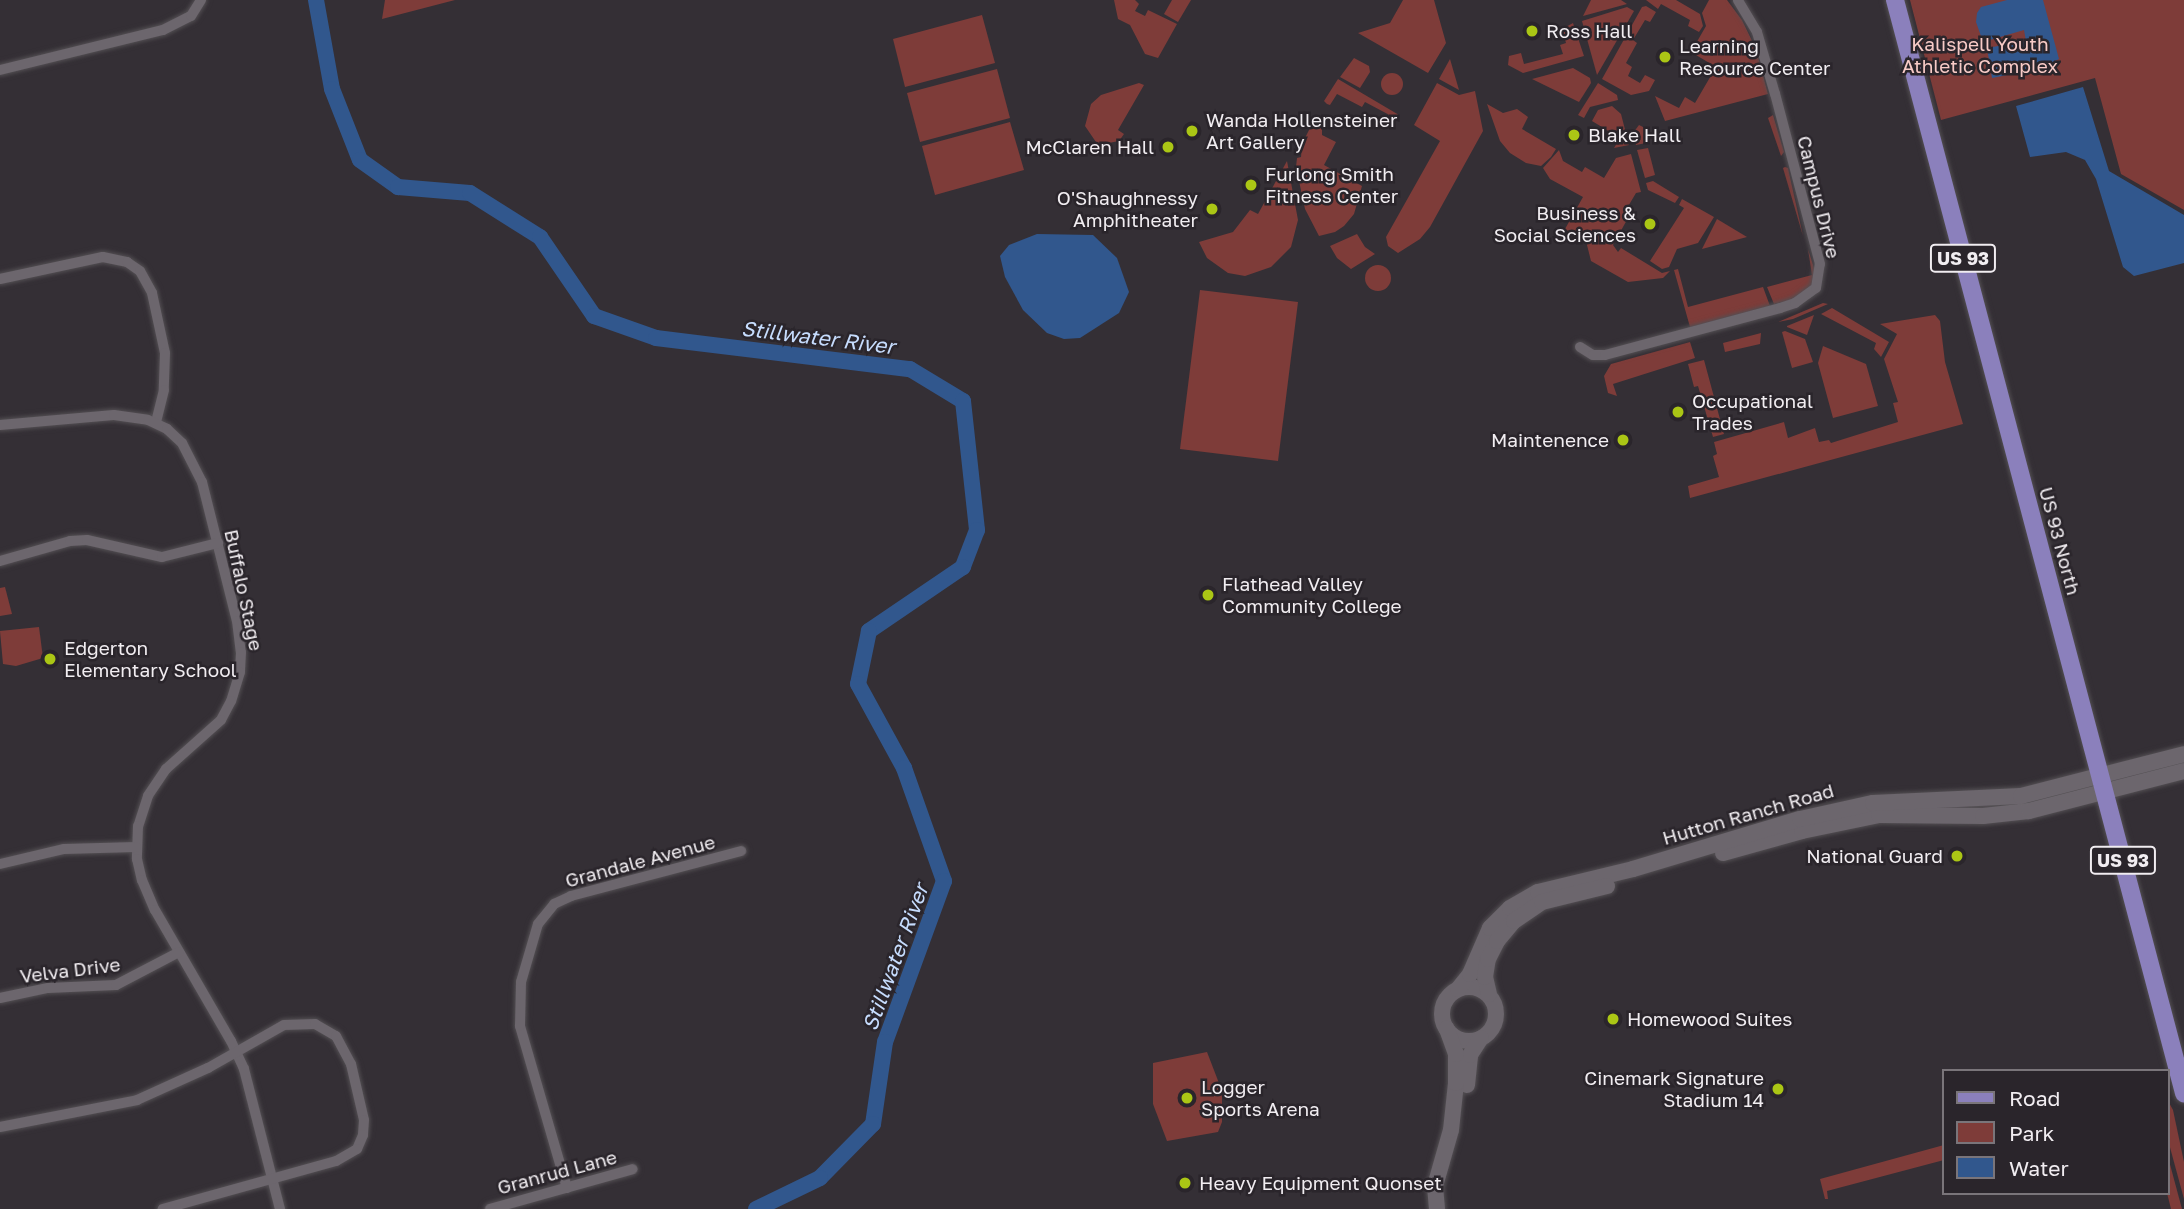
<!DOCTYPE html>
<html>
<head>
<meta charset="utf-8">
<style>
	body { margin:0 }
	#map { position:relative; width:2184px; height:1209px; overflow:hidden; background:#342f35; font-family:"Golos Text",sans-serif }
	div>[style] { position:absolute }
	.green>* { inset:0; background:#7e3c39 }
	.round { border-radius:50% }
	.water>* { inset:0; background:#31578d }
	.river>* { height:16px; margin:-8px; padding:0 8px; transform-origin:8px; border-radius:8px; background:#31578d }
	.roads { filter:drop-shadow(0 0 2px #534f53) drop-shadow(0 0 2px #534f53) }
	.minor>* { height:10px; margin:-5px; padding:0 5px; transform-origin:5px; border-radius:5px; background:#6c666d }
	.secondary>* { height:16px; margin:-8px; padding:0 8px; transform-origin:8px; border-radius:8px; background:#6c666d }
	.secondary>.ring { margin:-8px; padding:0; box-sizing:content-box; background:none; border:16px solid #6c666d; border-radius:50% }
	.primary>* { height:18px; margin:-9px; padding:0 9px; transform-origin:9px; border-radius:9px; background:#8b80bc }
	.dots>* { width:19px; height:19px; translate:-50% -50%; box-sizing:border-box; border:4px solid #2a252b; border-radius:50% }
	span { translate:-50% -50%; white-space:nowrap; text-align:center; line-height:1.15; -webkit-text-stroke:5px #2a252b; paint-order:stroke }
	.shield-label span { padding:2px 5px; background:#2a252b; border:2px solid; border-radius:5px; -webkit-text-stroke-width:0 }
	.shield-label { font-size:18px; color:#f1edf1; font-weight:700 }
	.poi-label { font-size:19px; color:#f1edf1 }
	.left { translate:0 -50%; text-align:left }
	.right { translate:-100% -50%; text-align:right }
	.park-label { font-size:19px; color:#f8cbc7 }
	.street-label { font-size:19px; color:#f1edf1 }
	.water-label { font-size:21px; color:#c6dcfd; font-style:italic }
	.legend { position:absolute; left:1942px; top:1069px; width:228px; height:126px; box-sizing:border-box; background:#2a252b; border:2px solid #7a757a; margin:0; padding:9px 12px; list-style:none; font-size:21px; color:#f1edf1 }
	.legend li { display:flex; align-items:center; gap:14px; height:35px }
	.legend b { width:35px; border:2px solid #7a757a }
</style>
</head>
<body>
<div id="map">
	<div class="green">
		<i style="clip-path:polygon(385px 0,455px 0,382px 19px)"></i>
		<i style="clip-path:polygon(1114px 0,1135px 0,1139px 4px,1135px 11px,1145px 16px,1148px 10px,1177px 24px,1158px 58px,1145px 54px,1130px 25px,1118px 19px)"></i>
		<i style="clip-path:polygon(1172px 0,1191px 0,1178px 22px,1164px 14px)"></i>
		<i style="clip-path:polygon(1403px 0,1434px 0,1446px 43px,1428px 73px,1358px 33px,1390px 23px)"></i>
		<i style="clip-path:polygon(1591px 0,1621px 0,1627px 4px,1583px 16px)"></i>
		<i style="clip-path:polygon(1646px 0,1676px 0,1700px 14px,1703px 26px,1699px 32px,1688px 26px,1690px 20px,1661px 4px,1658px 9px)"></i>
		<i style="clip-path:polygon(1709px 0,1727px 0,1742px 20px,1756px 49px,1768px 94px,1665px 121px,1655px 96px,1679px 108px,1685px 97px,1695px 103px,1716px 67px,1691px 52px,1706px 26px,1702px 13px)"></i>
		<i style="clip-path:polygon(1910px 0,2184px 0,2184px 210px,2121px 174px,2095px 78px,1941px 120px)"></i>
		<i style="clip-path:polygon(1646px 6px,1656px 12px,1650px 22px,1645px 20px,1633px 40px,1637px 43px,1626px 63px,1632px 67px,1628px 76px,1640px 83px,1645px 75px,1655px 80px,1649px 91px,1631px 95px,1602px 79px,1642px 7px)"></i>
		<i style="clip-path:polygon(1627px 7px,1634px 11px,1597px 75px,1582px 21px)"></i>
		<i style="clip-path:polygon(982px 15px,995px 63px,905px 87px,893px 39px)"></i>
		<i style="clip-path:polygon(1573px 23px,1584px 56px,1523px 73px,1508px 65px,1509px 56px,1521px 53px,1524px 64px,1563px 54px,1560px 45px,1566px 43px,1562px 29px)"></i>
		<i style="clip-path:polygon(1354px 58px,1369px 66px,1370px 72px,1360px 88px,1340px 77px)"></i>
		<i style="clip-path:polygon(1450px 59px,1459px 90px,1439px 79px)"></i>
		<i style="clip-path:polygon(1573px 68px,1590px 78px,1591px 83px,1579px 102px,1532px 79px)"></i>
		<i style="clip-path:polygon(997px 69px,1010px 118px,920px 142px,907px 93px)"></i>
		<i class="round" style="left:1381px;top:73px;width:22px;height:22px"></i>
		<i style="clip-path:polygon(1338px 79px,1399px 115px,1397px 119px,1365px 102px,1362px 107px,1337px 94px,1330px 105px,1327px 104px,1324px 101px)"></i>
		<i style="clip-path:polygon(1139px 83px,1144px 85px,1118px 130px,1124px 134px,1119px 141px,1098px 145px,1085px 126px,1091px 104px,1101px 95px)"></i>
		<i style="clip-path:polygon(1437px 83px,1459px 95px,1475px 91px,1483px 131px,1430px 227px,1420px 239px,1398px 253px,1388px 246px,1386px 237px,1440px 141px,1414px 125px)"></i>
		<i style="clip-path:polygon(1598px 83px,1617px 95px,1618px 100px,1590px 107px,1584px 118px,1578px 115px)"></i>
		<i style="clip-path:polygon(1487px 104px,1503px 113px,1517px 109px,1528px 117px,1522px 129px,1556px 149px,1551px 157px,1541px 166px,1526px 163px,1510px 153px,1500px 141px)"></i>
		<i style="clip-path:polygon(1612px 106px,1621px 114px,1629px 145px,1614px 148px,1620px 138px,1592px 121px,1598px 110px)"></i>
		<i style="clip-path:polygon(1773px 115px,1784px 152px,1781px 156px,1768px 118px)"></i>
		<i style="clip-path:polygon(1316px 116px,1322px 118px,1322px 135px,1336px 142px,1324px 165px,1362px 186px,1354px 214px,1344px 226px,1335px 232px,1319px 236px,1305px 209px,1296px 167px,1297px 158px,1301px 157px,1302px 144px)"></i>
		<i style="clip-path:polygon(1010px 122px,1024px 170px,935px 195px,922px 146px)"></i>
		<i style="clip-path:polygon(1639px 125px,1645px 128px,1647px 138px,1646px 143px,1636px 145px,1633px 133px)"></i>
		<i style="clip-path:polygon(1648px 148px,1655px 175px,1645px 178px,1637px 150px)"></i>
		<i style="clip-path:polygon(1559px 150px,1563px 161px,1582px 172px,1585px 167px,1604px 178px,1616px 158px,1631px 154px,1641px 192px,1636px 193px,1623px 215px,1628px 218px,1613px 245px,1618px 252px,1621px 248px,1662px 273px,1670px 271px,1663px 278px,1628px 282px,1591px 261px,1586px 241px,1565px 229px,1583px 197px,1550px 179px,1543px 168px)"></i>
		<i style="clip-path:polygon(1287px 161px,1298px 220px,1291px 247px,1271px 267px,1245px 276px,1228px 273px,1207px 258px,1199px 242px,1233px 232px,1250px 210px,1258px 214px)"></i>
		<i style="clip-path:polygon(1785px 167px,1788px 168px,1803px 236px,1783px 168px)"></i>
		<i style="clip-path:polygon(1653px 181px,1679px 197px,1675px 203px,1648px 190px,1646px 183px)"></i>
		<i style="clip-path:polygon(1682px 199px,1714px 217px,1698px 243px,1677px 249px,1669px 267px,1662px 269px,1650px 261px,1684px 208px,1679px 205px)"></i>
		<i style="clip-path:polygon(1717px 219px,1747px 237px,1702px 249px)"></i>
		<i style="clip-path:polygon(1357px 234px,1365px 247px,1375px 254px,1351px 269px,1337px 258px,1330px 246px)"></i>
		<i style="clip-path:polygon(1808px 249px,1815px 271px,1812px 286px,1795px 299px,1774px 304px,1767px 287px,1812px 275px)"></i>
		<i class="round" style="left:1365px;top:265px;width:26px;height:26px"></i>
		<i style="clip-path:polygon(1678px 269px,1688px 307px,1763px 287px,1770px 306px,1690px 327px,1674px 270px)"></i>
		<i style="clip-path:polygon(1200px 290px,1298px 302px,1278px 461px,1180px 449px)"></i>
		<i style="clip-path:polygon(1823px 303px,1828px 304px,1793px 319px,1778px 322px)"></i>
		<i style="clip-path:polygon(1832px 308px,1889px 342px,1881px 357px,1874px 349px,1876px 343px,1821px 314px)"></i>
		<i style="clip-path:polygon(1814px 315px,1807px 335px,1787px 327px,1787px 326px)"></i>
		<i style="clip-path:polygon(1935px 315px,1940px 321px,1945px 362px,1963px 424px,1690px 498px,1688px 486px,1719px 477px,1713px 456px,1717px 454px,1714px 442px,1784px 422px,1788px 438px,1815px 428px,1819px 442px,1829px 440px,1831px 443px,1898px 422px,1893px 403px,1898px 402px,1884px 359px,1897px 334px,1880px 324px)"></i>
		<i style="clip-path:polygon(1785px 331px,1805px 339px,1813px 362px,1792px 368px,1782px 332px)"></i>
		<i style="clip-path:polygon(1761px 333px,1760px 344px,1725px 352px,1723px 343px)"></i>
		<i style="clip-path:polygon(1690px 342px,1695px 358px,1613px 384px,1617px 396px,1608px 393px,1604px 376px,1611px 364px)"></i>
		<i style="clip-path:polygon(1823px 346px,1866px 364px,1878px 406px,1833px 418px,1818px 363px)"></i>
		<i style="clip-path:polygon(1704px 360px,1724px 434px,1713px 437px,1698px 386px,1694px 387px,1688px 364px)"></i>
		<i style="clip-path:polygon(5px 587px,12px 614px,0 616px,0 588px)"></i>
		<i style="clip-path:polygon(39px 627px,43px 658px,16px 666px,3px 664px,0 631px)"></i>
		<i style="clip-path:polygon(1207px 1052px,1222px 1091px,1222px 1122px,1218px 1132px,1167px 1141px,1153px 1104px,1153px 1063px)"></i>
		<i style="clip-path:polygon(2168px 1101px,2173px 1110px,2184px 1162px,2184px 1199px,2168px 1140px)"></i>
		<i style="clip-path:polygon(1944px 1145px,1944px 1160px,1827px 1191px,1828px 1199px,1825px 1199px,1820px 1179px)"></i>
		<i style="clip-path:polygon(2168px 1157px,2182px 1209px,2171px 1209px,2167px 1193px)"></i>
	</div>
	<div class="water">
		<i style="clip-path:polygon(2007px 0,2043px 0,2059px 59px,2038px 69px,1992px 78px,1987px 48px,2026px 41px,2024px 30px,1983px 42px,1976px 22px,1977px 13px,1981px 7px)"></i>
		<i style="clip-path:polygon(2083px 87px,2109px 171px,2184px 215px,2184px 263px,2134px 276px,2123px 267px,2096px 179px,2085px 160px,2066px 152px,2030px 157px,2016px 106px)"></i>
		<i style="clip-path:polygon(1037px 234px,1093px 235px,1117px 258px,1129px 292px,1119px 313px,1080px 338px,1064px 339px,1047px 333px,1023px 310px,1005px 277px,1000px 256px,1009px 245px)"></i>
	</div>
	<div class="river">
		<i style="left:316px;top:0;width:90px;rotate:79.8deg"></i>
		<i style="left:332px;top:89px;width:76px;rotate:68.5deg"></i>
		<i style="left:360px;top:160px;width:47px;rotate:35.4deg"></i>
		<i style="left:398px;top:187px;width:72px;rotate:4.8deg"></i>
		<i style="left:470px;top:193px;width:83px;rotate:32.2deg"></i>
		<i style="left:540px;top:237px;width:96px;rotate:55.6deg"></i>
		<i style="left:594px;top:316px;width:66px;rotate:19.5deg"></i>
		<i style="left:656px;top:338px;width:256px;rotate:7deg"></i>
		<i style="left:910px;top:369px;width:62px;rotate:31.1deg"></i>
		<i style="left:963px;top:401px;width:130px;rotate:83.8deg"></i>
		<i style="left:977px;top:530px;width:40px;rotate:111deg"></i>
		<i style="left:963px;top:567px;width:114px;rotate:145.8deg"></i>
		<i style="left:869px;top:631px;width:54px;rotate:101.7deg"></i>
		<i style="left:858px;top:684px;width:96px;rotate:61.3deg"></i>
		<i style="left:904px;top:768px;width:120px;rotate:70.5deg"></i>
		<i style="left:944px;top:881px;width:171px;rotate:110.1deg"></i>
		<i style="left:885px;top:1042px;width:83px;rotate:98.3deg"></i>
		<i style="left:873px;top:1124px;width:76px;rotate:134.5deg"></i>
		<i style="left:820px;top:1178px;width:71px;rotate:154.2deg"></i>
	</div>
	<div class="roads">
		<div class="minor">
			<i style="left:0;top:70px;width:168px;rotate:-13.8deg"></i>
			<i style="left:163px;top:30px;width:31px;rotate:-27deg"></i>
			<i style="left:191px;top:16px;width:19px;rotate:-58deg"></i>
			<i style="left:0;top:279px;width:105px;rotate:-12.1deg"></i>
			<i style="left:103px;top:257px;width:25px;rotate:12deg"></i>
			<i style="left:127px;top:262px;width:16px;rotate:35deg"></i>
			<i style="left:140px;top:271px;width:25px;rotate:61deg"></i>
			<i style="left:152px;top:293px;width:61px;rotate:77.8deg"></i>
			<i style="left:165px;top:353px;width:37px;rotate:92deg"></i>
			<i style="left:164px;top:390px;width:33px;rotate:104deg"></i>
			<i style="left:1580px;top:347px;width:15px;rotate:32deg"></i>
			<i style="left:1593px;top:355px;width:12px"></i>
			<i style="left:1605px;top:355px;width:181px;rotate:-15deg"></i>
			<i style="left:1780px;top:308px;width:16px;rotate:-18deg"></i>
			<i style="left:1795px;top:303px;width:26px;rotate:-36deg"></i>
			<i style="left:1816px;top:288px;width:24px;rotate:-81deg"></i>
			<i style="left:1820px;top:264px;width:176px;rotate:-104.8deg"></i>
			<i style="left:1775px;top:94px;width:65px;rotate:-106.2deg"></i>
			<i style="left:1757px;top:32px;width:37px;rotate:-121deg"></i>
			<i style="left:0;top:425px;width:114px;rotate:-5deg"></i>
			<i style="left:114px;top:415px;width:34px;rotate:8deg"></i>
			<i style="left:148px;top:420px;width:21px;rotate:25deg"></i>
			<i style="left:167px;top:429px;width:21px;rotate:43deg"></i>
			<i style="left:182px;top:443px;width:44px;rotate:62.9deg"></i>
			<i style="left:202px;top:482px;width:143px;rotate:75.9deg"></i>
			<i style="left:237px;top:621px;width:31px;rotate:83deg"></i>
			<i style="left:241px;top:652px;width:20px;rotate:93deg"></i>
			<i style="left:240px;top:672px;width:30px;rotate:107deg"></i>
			<i style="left:231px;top:701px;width:21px;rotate:118deg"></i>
			<i style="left:221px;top:720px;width:74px;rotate:138.3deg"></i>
			<i style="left:166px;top:769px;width:32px;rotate:124deg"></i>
			<i style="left:148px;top:796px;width:32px;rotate:108deg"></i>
			<i style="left:138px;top:826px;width:33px;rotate:92deg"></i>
			<i style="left:137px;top:859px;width:22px;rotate:77deg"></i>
			<i style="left:142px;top:880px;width:33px;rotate:67deg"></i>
			<i style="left:155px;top:910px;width:151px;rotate:59.9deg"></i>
			<i style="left:231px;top:1041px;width:31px;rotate:65deg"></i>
			<i style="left:244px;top:1069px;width:145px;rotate:75.6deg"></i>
			<i style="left:0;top:561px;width:73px;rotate:-15.9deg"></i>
			<i style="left:70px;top:541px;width:17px;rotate:-3deg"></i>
			<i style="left:87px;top:540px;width:77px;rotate:12.8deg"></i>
			<i style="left:162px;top:557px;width:58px;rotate:-14deg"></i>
			<i style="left:0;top:864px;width:66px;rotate:-13.2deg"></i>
			<i style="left:64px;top:849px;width:72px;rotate:-1.6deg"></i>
			<i style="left:0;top:998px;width:49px;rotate:-11.8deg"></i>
			<i style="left:48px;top:988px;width:68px;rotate:-2.5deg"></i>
			<i style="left:116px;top:985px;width:71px;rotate:-27.6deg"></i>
			<i style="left:0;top:1127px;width:140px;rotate:-11.1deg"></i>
			<i style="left:137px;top:1100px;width:78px;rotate:-24.3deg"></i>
			<i style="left:208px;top:1068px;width:87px;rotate:-29.5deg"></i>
			<i style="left:284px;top:1025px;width:31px;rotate:-2deg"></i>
			<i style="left:315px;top:1024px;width:24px;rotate:30deg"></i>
			<i style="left:336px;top:1036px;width:32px;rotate:62deg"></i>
			<i style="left:351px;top:1064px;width:57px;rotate:76.9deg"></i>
			<i style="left:364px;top:1120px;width:15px;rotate:94deg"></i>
			<i style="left:363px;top:1135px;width:15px;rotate:113deg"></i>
			<i style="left:357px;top:1149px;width:24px;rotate:150deg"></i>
			<i style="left:336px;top:1161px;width:180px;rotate:164.5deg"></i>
			<i style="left:567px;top:1188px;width:169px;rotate:-106.2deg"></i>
			<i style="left:520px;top:1026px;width:44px;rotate:-88.7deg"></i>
			<i style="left:521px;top:982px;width:60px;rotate:-73.7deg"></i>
			<i style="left:538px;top:924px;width:26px;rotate:-51deg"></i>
			<i style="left:554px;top:904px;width:19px;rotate:-25deg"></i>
			<i style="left:571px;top:896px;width:176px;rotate:-14.8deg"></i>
			<i style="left:490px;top:1209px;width:148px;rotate:-15.6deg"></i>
		</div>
		<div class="secondary">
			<i style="left:1723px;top:853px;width:82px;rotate:-15.6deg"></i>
			<i style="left:1802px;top:831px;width:79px;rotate:-11.7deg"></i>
			<i style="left:1879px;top:815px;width:104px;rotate:0.6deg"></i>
			<i style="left:1983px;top:816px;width:46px;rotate:-6.2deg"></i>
			<i style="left:2029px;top:811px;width:160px;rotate:-14.5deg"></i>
			<i class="ring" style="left:1442px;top:987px;width:38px;height:38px"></i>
			<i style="left:1458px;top:989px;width:19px;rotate:-51deg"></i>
			<i style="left:1470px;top:974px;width:50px;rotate:-66.5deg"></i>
			<i style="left:1490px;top:928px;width:28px;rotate:-45deg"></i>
			<i style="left:1510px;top:908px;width:32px;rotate:-30deg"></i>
			<i style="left:1538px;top:892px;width:98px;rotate:-13.6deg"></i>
			<i style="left:1633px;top:869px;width:174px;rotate:-16.7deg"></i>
			<i style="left:1800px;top:819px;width:75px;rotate:-12.4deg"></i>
			<i style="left:1873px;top:803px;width:148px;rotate:-2.7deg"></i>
			<i style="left:2021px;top:796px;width:168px;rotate:-14.4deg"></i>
			<i style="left:1489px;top:994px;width:17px;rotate:-103deg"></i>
			<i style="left:1485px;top:977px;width:18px;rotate:-81deg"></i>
			<i style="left:1488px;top:959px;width:20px;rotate:-63deg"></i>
			<i style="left:1497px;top:941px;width:26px;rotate:-50deg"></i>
			<i style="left:1514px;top:921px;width:34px;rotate:-34deg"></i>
			<i style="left:1542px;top:902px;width:67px;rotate:-13.8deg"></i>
			<i style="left:1467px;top:1085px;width:30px;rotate:-84deg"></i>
			<i style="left:1470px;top:1055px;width:20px;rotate:-57deg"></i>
			<i style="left:1437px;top:1209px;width:23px;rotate:-95deg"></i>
			<i style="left:1435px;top:1186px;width:58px;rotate:-74.1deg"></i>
			<i style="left:1451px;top:1130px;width:47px;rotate:-83.9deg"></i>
			<i style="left:1456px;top:1083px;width:29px;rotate:-90deg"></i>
			<i style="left:1456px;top:1054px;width:27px;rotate:-110deg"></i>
		</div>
		<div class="primary">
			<i style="left:1895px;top:0;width:1131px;rotate:75.19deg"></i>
		</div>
	</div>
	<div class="dots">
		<i style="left:1532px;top:31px;background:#abc615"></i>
		<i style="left:1665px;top:57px;background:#abc615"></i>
		<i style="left:1192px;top:131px;background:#abc615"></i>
		<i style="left:1574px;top:135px;background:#abc615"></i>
		<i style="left:1168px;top:147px;background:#abc615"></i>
		<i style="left:1251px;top:185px;background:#abc615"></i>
		<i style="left:1212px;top:209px;background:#abc615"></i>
		<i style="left:1650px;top:224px;background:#abc615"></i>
		<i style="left:1678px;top:412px;background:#abc615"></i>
		<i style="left:1623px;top:440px;background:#abc615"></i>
		<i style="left:1208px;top:595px;background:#abc615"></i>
		<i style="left:50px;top:659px;background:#abc615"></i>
		<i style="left:1957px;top:856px;background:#abc615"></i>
		<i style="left:1613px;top:1019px;background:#abc615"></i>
		<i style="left:1778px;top:1089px;background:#abc615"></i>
		<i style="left:1187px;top:1098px;background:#abc615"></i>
		<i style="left:1185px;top:1183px;background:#abc615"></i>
	</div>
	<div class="shield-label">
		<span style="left:1963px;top:258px">US 93</span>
		<span style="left:2123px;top:860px">US 93</span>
	</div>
	<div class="poi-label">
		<span class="left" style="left:1546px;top:31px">Ross Hall</span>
		<span class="left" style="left:1679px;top:57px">Learning<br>Resource Center</span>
		<span class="left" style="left:1206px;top:131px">Wanda Hollensteiner<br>Art Gallery</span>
		<span class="left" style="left:1588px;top:135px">Blake Hall</span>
		<span class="right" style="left:1154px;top:147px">McClaren Hall</span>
		<span class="left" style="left:1265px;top:185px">Furlong Smith<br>Fitness Center</span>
		<span class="right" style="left:1198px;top:209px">O'Shaughnessy<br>Amphitheater</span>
		<span class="right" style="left:1636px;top:224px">Business &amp;<br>Social Sciences</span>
		<span class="left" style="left:1692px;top:412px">Occupational<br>Trades</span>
		<span class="right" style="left:1609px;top:440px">Maintenence</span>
		<span class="left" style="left:1222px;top:595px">Flathead Valley<br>Community College</span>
		<span class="left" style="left:64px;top:659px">Edgerton<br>Elementary School</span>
		<span class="right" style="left:1943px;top:856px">National Guard</span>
		<span class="left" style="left:1627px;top:1019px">Homewood Suites</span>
		<span class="right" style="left:1764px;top:1089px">Cinemark Signature<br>Stadium 14</span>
		<span class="left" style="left:1201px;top:1098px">Logger<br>Sports Arena</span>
		<span class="left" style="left:1199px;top:1183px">Heavy Equipment Quonset</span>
	</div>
	<div class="park-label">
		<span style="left:1980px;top:55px">Kalispell Youth<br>Athletic Complex</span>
	</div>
	<div class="street-label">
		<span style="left:1819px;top:197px;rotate:76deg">Campus Drive</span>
		<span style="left:2060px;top:541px;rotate:75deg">US 93 North</span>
		<span style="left:244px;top:590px;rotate:78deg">Buffalo Stage</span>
		<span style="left:1748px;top:814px;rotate:-16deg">Hutton Ranch Road</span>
		<span style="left:640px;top:861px;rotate:-15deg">Grandale Avenue</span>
		<span style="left:70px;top:970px;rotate:-7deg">Velva Drive</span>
		<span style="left:557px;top:1172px;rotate:-15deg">Granrud Lane</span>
	</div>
	<div class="water-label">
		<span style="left:818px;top:337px;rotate:7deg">Stillwater River</span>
		<span style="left:895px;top:957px;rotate:-70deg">Stillwater River</span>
	</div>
	<ul class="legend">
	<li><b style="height:9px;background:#8b80bc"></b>Road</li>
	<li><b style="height:19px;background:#7e3c39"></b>Park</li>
	<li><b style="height:19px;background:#31578d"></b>Water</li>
	</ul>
</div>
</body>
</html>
